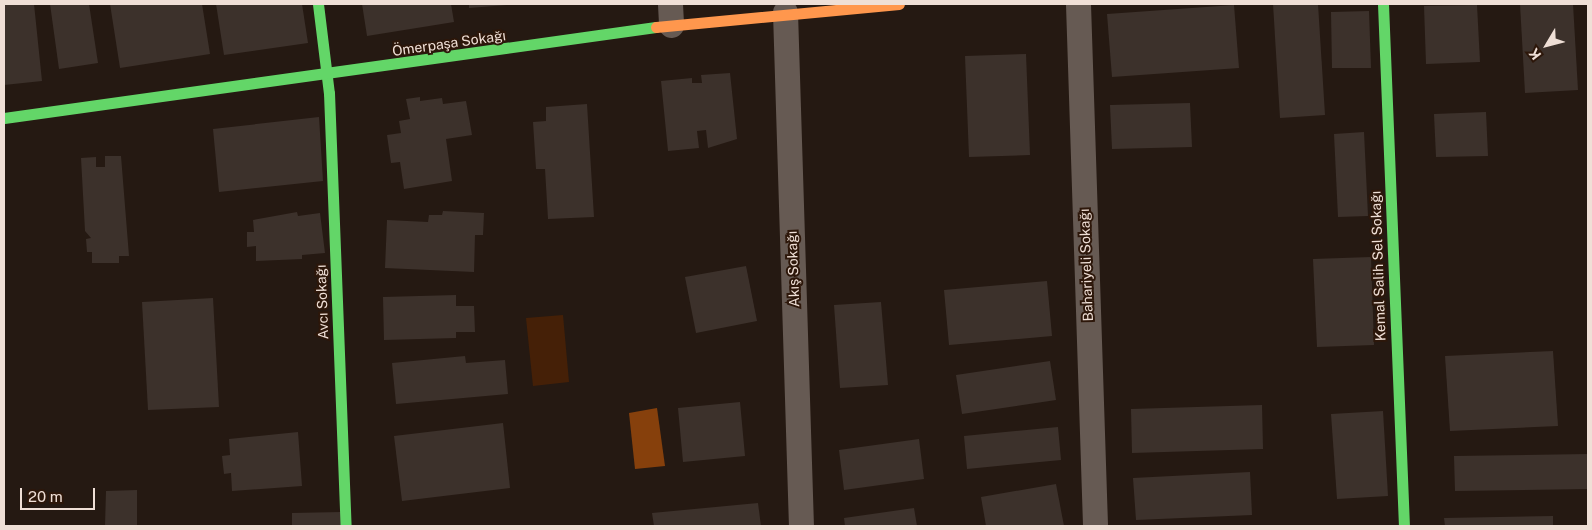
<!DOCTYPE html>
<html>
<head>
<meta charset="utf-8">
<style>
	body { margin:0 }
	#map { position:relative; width:1592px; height:530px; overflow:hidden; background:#251912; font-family:"Public Sans",sans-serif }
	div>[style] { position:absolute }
	.green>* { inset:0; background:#452007 }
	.water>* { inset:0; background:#86400c }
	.building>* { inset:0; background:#3c312b }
	.street>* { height:25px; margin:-12.5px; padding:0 12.5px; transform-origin:12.5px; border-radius:12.5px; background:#665a53 }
	.fast>* { height:11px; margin:-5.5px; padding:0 5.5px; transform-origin:5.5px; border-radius:5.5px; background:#63d668 }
	.slow>* { height:11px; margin:-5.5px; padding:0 5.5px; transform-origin:5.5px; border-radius:5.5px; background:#ff974d }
	span { translate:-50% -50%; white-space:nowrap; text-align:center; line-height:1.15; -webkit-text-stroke:4px #2d170a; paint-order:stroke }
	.street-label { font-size:14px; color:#efdfd6 }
	.frame { position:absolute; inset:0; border:5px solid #efdfd6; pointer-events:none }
	.north { position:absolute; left:1522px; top:20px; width:50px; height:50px; -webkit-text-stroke:4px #2d170a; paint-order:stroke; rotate:233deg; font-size:14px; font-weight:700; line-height:20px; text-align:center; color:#efdfd6 }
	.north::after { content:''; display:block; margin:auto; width:18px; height:22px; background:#efdfd6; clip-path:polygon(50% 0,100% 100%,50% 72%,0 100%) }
	.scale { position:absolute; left:20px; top:488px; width:75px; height:22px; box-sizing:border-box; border:2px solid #efdfd6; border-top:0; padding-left:6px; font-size:15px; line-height:18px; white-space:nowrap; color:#efdfd6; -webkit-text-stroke:4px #2d170a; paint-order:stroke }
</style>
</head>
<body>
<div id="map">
	<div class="green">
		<i style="clip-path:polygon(563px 315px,569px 382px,533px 386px,526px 318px)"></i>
	</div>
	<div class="water">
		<i style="clip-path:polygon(657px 408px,665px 466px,635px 469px,629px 413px)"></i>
	</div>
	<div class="building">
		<i style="clip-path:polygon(4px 4px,34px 4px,42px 81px,4px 85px)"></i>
		<i style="clip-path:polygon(50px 4px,89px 4px,98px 63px,59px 69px)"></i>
		<i style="clip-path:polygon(110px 4px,202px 4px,210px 54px,120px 68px)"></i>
		<i style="clip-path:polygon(216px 4px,302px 4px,308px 43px,224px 55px)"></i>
		<i style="clip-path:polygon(362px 4px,451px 4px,454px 22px,367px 36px)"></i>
		<i style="clip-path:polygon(469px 4px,507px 4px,507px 5px,469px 8px)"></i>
		<i style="clip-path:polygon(1273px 4px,1318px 4px,1325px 115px,1280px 118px)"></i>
		<i style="clip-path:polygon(1520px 4px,1573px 4px,1578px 90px,1525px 93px)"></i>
		<i style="clip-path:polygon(1234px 5px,1239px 68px,1112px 77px,1107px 14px)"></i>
		<i style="clip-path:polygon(1477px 5px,1480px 62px,1426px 64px,1424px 6px)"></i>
		<i style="clip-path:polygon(1369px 11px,1371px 68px,1332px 68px,1331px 12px)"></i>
		<i style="clip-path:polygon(1026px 54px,1030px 155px,969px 157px,965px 56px)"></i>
		<i style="clip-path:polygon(730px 73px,737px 139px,708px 148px,706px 130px,697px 131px,699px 148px,668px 151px,661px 81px,692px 78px,692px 83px,702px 83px,701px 75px)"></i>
		<i style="clip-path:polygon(420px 97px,420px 101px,442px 98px,443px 104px,466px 101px,472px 135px,446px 139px,452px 181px,404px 189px,400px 162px,391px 163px,387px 135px,401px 133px,399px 121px,410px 119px,406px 99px)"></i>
		<i style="clip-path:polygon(1190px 103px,1192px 147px,1112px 149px,1110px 105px)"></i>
		<i style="clip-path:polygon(587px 104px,594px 217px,548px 219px,545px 169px,536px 169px,533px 122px,546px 121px,546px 107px)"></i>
		<i style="clip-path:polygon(1486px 112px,1488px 156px,1436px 157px,1434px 114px)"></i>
		<i style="clip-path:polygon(319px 117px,323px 181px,219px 192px,213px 129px)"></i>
		<i style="clip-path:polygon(1364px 132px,1368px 216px,1338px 217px,1334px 134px)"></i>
		<i style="clip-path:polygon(105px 156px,121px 156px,129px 256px,119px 256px,119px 263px,92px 263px,92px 252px,87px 252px,86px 239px,91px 238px,85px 231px,81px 158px,96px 157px,96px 167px,105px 167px)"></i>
		<i style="clip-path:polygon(443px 211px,484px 213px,483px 235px,475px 235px,474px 272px,385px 268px,387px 220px,428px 222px,429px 215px,442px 215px)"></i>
		<i style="clip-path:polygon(297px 212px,298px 216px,320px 213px,325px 253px,302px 255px,302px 259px,256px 261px,256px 246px,247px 247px,247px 232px,254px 232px,253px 220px)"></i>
		<i style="clip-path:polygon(1371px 257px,1374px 345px,1317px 347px,1313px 259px)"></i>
		<i style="clip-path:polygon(746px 266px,757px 321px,696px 333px,685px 277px)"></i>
		<i style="clip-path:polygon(1047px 281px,1052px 336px,949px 345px,944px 290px)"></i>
		<i style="clip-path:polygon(456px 295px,456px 306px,474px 306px,475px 332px,456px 332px,456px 338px,384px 340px,383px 297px)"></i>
		<i style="clip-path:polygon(213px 298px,219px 407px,148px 410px,142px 302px)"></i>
		<i style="clip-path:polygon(881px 302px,888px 385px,840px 388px,834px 305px)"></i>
		<i style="clip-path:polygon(1553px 351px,1558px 426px,1450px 431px,1445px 356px)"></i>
		<i style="clip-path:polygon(465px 356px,466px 363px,505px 360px,508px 394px,396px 404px,392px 363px)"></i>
		<i style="clip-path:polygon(1050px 361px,1056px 400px,962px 414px,956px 375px)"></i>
		<i style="clip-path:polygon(740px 402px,745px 456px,683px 462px,678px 408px)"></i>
		<i style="clip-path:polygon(1262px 405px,1263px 449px,1132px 453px,1131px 409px)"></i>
		<i style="clip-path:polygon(1383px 411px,1388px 496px,1337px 499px,1331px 414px)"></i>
		<i style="clip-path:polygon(503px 423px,510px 488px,402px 501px,394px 436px)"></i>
		<i style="clip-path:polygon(1058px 427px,1061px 460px,967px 469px,964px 436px)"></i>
		<i style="clip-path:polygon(298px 432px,302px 486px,232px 491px,231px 473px,224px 474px,222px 456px,230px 455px,229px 439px)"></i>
		<i style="clip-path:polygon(919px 439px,924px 479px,844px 490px,839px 450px)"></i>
		<i style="clip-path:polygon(1588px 454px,1588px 489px,1455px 491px,1454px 456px)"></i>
		<i style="clip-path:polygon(1250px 472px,1252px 515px,1136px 520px,1133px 478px)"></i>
		<i style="clip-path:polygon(1056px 484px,1064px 526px,986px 526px,981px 497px)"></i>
		<i style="clip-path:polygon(137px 490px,137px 526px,105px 526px,106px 491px)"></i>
		<i style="clip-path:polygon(758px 503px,761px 526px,654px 526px,652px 513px)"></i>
		<i style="clip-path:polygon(914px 508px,917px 526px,845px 526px,844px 518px)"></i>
		<i style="clip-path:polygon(341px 512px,341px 526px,284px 526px,292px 525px,292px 513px)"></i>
		<i style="clip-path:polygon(1553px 516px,1553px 526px,1445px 526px,1444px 518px)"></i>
	</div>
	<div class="street">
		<i style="left:670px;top:4px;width:21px;rotate:87deg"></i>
		<i style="left:1078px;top:4px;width:522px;rotate:88.13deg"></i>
		<i style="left:785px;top:12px;width:514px;rotate:88.22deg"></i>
	</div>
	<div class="fast">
		<i style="left:318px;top:4px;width:90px;rotate:83deg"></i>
		<i style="left:329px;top:93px;width:433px;rotate:87.8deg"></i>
		<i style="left:1383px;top:4px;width:522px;rotate:87.7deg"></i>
		<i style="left:4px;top:118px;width:658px;rotate:-7.95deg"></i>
	</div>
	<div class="slow">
		<i style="left:656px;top:27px;width:244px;rotate:-5.4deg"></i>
	</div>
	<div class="street-label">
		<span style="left:449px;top:43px;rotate:-8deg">Ömerpaşa Sokağı</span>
		<span style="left:1086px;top:265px;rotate:-92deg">Bahariyeli Sokağı</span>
		<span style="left:1378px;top:266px;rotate:-92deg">Kemal Salih Sel Sokağı</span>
		<span style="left:793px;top:269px;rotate:-92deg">Akış Sokağı</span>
		<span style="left:322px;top:302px;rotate:-92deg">Avcı Sokağı</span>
	</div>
	<div class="frame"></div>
	<div class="north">K</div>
	<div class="scale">20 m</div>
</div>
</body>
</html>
